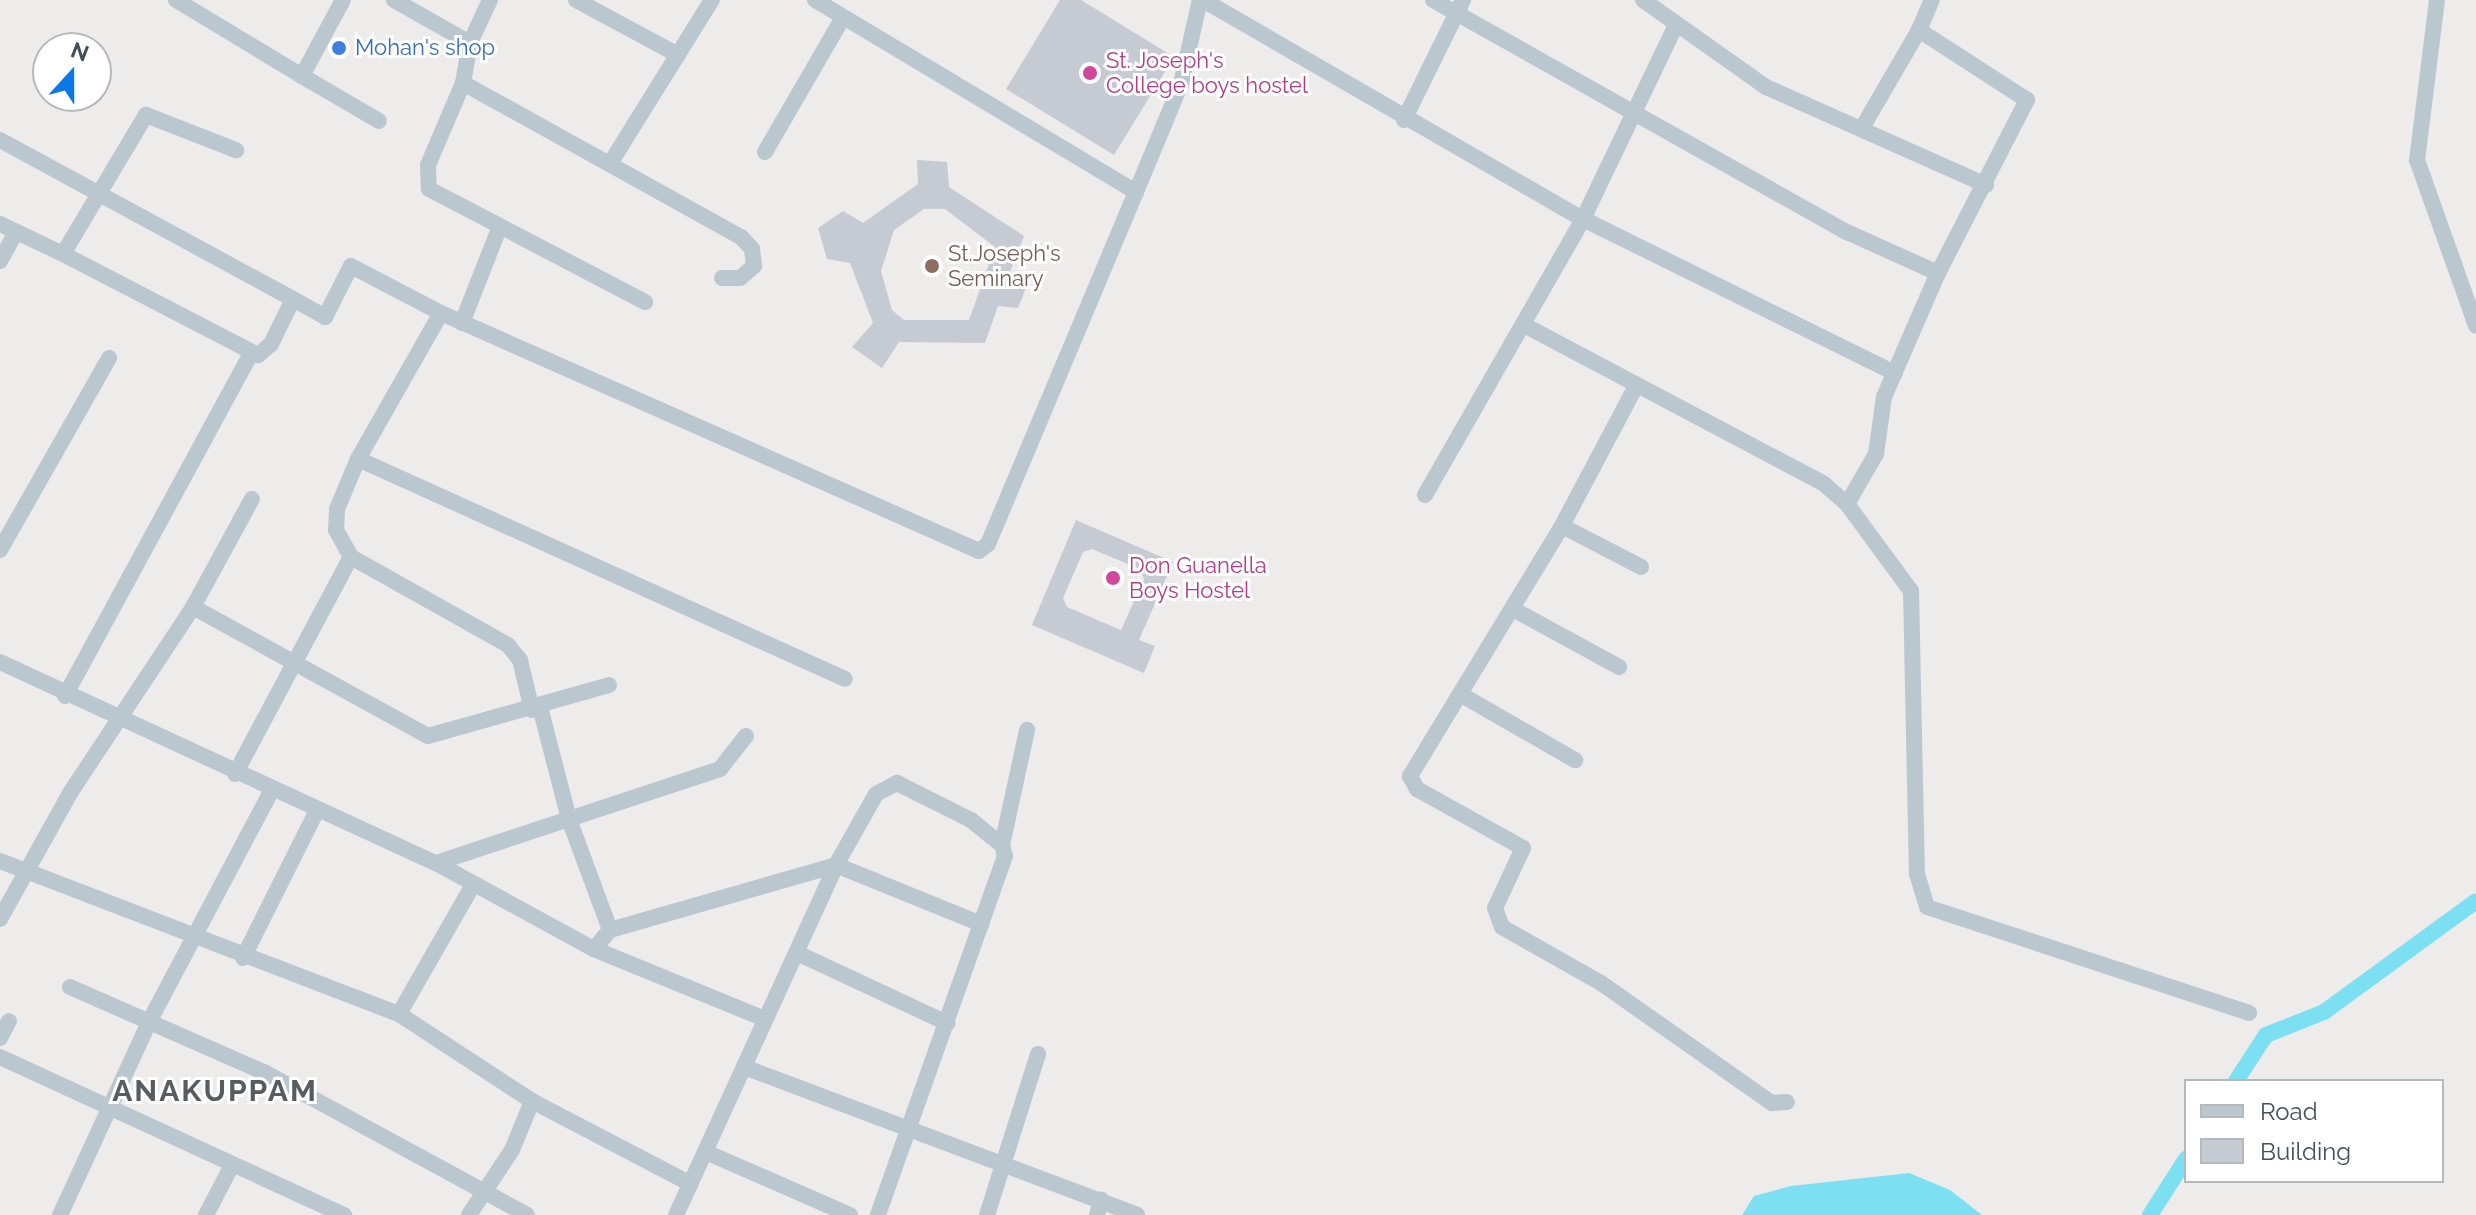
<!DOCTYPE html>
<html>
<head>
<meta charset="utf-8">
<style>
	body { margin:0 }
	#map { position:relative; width:2476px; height:1215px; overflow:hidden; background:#eeebeb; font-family:Raleway,sans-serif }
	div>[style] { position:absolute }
	.water>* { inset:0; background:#7de0f2 }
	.canal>* { height:16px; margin:-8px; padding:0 8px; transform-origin:8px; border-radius:8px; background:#7de0f2 }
	.building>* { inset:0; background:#c6cad2 }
	.street>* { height:16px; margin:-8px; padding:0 8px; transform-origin:8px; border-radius:8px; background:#bac7cf }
	.dots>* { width:22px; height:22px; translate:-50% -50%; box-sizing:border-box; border:4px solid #fff; border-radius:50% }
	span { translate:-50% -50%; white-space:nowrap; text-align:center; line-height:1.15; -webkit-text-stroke:6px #fff; paint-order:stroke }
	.shop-label { font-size:22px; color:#366cbe }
	.left { translate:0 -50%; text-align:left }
	.hotel-label { font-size:22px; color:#b23c85 }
	.education-label { font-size:22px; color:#785e54 }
	.district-label { font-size:30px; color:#575c61; font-weight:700; letter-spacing:2px }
	.legend { position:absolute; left:2184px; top:1079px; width:260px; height:104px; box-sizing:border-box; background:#fff; border:2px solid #b3b9bd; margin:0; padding:10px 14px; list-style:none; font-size:24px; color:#42505a }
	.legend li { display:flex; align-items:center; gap:16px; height:40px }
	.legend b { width:40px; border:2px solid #b3b9bd }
	.north { position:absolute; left:32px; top:32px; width:80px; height:80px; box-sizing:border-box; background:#fff; border:2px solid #b3b9bd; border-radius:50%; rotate:21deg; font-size:22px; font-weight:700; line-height:32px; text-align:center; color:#42505a }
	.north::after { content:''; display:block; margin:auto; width:28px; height:36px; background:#0b78e8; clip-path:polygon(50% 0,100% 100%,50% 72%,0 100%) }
</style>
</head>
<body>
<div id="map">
	<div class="water">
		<i style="clip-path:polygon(1909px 1173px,1950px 1190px,1982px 1215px,1742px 1215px,1754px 1196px,1791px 1186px)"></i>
	</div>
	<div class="canal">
		<i style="left:2236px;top:1081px;width:55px;rotate:-56.9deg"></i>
		<i style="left:2266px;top:1035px;width:62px;rotate:-21.6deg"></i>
		<i style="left:2324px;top:1012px;width:188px;rotate:-36.1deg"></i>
		<i style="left:2150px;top:1215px;width:67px;rotate:-57.3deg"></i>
	</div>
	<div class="building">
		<i style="clip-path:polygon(1060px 0,1081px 0,1174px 57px,1114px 155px,1006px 89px)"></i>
		<i style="clip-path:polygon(evenodd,917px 160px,947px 162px,949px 187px,1024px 236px,1008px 277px,1027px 285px,1018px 308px,998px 306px,985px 343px,899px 342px,882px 368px,852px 347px,873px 323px,850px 263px,827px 259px,818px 228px,843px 211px,863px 223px,918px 184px,917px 160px,924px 209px,945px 209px,995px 247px,969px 320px,904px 320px,892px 310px,881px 271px,894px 230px,924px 209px)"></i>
		<i style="clip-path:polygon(evenodd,1076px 520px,1173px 562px,1139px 640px,1155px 646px,1144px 673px,1032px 625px,1076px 520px,1092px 549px,1140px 569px,1144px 579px,1121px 630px,1067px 607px,1063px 598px,1083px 552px,1092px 549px)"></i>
	</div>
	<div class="street">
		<i style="left:176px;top:0;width:147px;rotate:31.1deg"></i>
		<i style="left:302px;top:76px;width:86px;rotate:-61.7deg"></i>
		<i style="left:394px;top:0;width:87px;rotate:29.5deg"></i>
		<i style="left:470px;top:43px;width:47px;rotate:-65.1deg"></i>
		<i style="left:576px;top:0;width:116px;rotate:28.3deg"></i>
		<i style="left:1203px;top:0;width:439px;rotate:30deg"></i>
		<i style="left:1583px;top:219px;width:348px;rotate:26.3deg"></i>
		<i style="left:1433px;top:0;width:475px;rotate:29.3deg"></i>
		<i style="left:1847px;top:232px;width:100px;rotate:24.3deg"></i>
		<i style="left:1938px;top:273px;width:195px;rotate:-62.8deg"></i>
		<i style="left:2027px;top:100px;width:129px;rotate:-147.1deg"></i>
		<i style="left:1919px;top:30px;width:33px;rotate:-67deg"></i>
		<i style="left:1643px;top:0;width:151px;rotate:35.3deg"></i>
		<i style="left:1766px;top:87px;width:241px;rotate:24deg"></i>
		<i style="left:2437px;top:0;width:161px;rotate:97.1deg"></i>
		<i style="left:2417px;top:160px;width:176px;rotate:70.4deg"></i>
		<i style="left:470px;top:43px;width:41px;rotate:99.9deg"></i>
		<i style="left:463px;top:83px;width:89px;rotate:113.1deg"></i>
		<i style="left:428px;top:165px;width:24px;rotate:88deg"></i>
		<i style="left:429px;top:189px;width:244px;rotate:27.6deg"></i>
		<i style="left:302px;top:76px;width:89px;rotate:30.3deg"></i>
		<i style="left:463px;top:83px;width:318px;rotate:29deg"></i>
		<i style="left:741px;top:237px;width:16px;rotate:47deg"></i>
		<i style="left:752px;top:249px;width:17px;rotate:83deg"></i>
		<i style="left:754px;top:266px;width:18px;rotate:139deg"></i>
		<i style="left:740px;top:278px;width:18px;rotate:180deg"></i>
		<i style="left:1404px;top:120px;width:134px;rotate:-63.8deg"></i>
		<i style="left:1862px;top:128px;width:113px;rotate:-59.8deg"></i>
		<i style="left:0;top:140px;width:333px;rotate:28.5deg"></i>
		<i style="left:765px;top:152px;width:154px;rotate:-59.9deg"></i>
		<i style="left:611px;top:162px;width:191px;rotate:-58.1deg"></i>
		<i style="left:1136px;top:192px;width:117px;rotate:-67.4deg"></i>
		<i style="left:1181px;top:84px;width:86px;rotate:-77.3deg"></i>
		<i style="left:0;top:224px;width:70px;rotate:25.5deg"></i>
		<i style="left:63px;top:254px;width:162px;rotate:-59.2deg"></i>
		<i style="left:146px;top:115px;width:97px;rotate:21.3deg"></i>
		<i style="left:63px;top:254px;width:220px;rotate:27.4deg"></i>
		<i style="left:258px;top:355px;width:17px;rotate:-40deg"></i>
		<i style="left:271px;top:344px;width:50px;rotate:-63.9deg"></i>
		<i style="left:293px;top:299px;width:37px;rotate:29deg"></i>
		<i style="left:325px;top:317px;width:57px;rotate:-63deg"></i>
		<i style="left:351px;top:266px;width:102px;rotate:27.6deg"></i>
		<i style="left:0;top:261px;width:33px;rotate:-61deg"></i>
		<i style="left:462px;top:323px;width:104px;rotate:-68.6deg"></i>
		<i style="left:1526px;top:326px;width:337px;rotate:27.9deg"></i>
		<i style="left:1824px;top:484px;width:30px;rotate:41deg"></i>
		<i style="left:1847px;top:504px;width:108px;rotate:53.7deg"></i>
		<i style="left:1911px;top:591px;width:283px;rotate:88.8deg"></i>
		<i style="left:1917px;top:874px;width:34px;rotate:73deg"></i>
		<i style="left:1927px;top:907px;width:339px;rotate:18.2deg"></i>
		<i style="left:1636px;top:386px;width:158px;rotate:117.9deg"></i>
		<i style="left:1562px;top:526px;width:293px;rotate:121.3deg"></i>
		<i style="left:1410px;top:776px;width:15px;rotate:62deg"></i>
		<i style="left:1417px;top:789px;width:121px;rotate:29.1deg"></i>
		<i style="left:1523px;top:848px;width:66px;rotate:115deg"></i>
		<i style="left:1495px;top:908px;width:20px;rotate:70deg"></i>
		<i style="left:1502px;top:927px;width:114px;rotate:29.5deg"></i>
		<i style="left:1601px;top:983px;width:209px;rotate:35.1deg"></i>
		<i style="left:1772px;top:1103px;width:15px;rotate:-4deg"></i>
		<i style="left:358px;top:459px;width:534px;rotate:24.31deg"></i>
		<i style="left:1425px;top:495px;width:318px;rotate:-60.2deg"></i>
		<i style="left:1583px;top:219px;width:213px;rotate:-64.4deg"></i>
		<i style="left:1847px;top:504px;width:58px;rotate:-59.9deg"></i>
		<i style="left:1876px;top:454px;width:58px;rotate:-82deg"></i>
		<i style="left:1884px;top:397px;width:135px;rotate:-66.5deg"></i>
		<i style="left:1562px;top:526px;width:89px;rotate:27.4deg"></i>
		<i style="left:0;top:550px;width:221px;rotate:-60.4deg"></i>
		<i style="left:193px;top:607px;width:268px;rotate:28.8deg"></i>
		<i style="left:428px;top:736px;width:188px;rotate:-15.7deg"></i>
		<i style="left:1513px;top:609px;width:121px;rotate:28.7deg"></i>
		<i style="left:0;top:662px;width:480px;rotate:24.8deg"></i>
		<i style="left:436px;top:863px;width:180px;rotate:28.6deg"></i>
		<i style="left:594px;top:949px;width:185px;rotate:22.3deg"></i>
		<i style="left:1460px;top:694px;width:133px;rotate:29.9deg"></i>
		<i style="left:65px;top:696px;width:390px;rotate:-61.5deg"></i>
		<i style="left:540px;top:707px;width:116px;rotate:75.5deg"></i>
		<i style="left:569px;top:819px;width:118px;rotate:69.7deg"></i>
		<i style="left:532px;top:710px;width:51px;rotate:-103.5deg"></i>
		<i style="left:520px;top:660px;width:19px;rotate:-129deg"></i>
		<i style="left:508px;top:645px;width:180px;rotate:-150.7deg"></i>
		<i style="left:351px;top:557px;width:31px;rotate:-119deg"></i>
		<i style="left:336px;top:530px;width:21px;rotate:-87deg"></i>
		<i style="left:337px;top:509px;width:54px;rotate:-67.2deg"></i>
		<i style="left:358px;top:459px;width:168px;rotate:-60.4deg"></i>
		<i style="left:441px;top:313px;width:588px;rotate:23.86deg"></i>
		<i style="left:979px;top:551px;width:11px;rotate:-38deg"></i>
		<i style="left:988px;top:544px;width:382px;rotate:-67.2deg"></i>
		<i style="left:1136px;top:192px;width:374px;rotate:-149.1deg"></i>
		<i style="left:235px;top:774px;width:246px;rotate:-61.9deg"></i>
		<i style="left:1002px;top:845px;width:118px;rotate:-77.7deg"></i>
		<i style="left:0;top:861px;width:427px;rotate:21deg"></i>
		<i style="left:399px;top:1014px;width:159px;rotate:33.2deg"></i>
		<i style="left:532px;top:1101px;width:179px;rotate:27.6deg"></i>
		<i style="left:436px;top:863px;width:299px;rotate:-18.3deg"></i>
		<i style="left:720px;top:769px;width:42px;rotate:-51.8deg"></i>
		<i style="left:0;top:919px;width:144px;rotate:-60.9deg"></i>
		<i style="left:70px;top:793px;width:223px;rotate:-56.5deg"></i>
		<i style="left:193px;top:607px;width:123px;rotate:-61.4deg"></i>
		<i style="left:594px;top:949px;width:25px;rotate:-50deg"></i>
		<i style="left:610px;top:930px;width:235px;rotate:-16deg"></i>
		<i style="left:836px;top:865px;width:157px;rotate:22.1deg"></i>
		<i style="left:797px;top:953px;width:166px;rotate:25deg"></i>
		<i style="left:243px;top:958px;width:165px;rotate:-63.4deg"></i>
		<i style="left:70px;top:987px;width:212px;rotate:23.7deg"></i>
		<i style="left:264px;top:1072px;width:299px;rotate:28.5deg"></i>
		<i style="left:399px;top:1014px;width:149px;rotate:-60.2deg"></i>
		<i style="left:0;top:1038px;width:19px;rotate:-62deg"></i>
		<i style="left:0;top:1057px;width:379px;rotate:24.7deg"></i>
		<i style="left:744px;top:1067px;width:420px;rotate:20.6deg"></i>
		<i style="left:708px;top:1153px;width:155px;rotate:23.6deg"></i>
		<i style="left:60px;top:1215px;width:213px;rotate:-65.2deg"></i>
		<i style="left:149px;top:1022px;width:260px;rotate:-62.1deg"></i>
		<i style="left:206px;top:1215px;width:54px;rotate:-62.5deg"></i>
		<i style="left:469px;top:1215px;width:78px;rotate:-56.5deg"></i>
		<i style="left:512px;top:1150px;width:53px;rotate:-67.8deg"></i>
		<i style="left:676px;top:1215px;width:385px;rotate:-65.4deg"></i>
		<i style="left:836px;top:865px;width:81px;rotate:-60.6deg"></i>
		<i style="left:876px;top:794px;width:24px;rotate:-28deg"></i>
		<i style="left:897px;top:783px;width:83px;rotate:26.6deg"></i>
		<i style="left:971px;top:820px;width:40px;rotate:39deg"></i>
		<i style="left:1002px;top:845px;width:11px;rotate:75deg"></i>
		<i style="left:1005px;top:856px;width:381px;rotate:109.5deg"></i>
		<i style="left:987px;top:1215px;width:169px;rotate:-72.4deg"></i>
		<i style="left:1097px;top:1215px;width:16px;rotate:-75deg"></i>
	</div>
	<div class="dots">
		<i style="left:339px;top:48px;background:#3f7fe0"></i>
		<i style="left:1090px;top:73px;background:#d1479c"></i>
		<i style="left:932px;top:266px;background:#8d6e63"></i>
		<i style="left:1113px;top:578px;background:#d1479c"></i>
	</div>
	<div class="shop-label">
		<span class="left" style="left:355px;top:48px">Mohan's shop</span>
	</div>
	<div class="hotel-label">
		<span class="left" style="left:1106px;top:73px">St. Joseph's<br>College boys hostel</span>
		<span class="left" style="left:1129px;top:578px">Don Guanella<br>Boys Hostel</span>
	</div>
	<div class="education-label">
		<span class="left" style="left:948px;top:266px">St.Joseph's<br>Seminary</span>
	</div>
	<div class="district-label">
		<span style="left:215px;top:1091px">ANAKUPPAM</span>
	</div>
	<ul class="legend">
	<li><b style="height:10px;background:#bac7cf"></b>Road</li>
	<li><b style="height:22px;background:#c6cad2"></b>Building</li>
	</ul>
	<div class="north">N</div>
</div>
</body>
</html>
